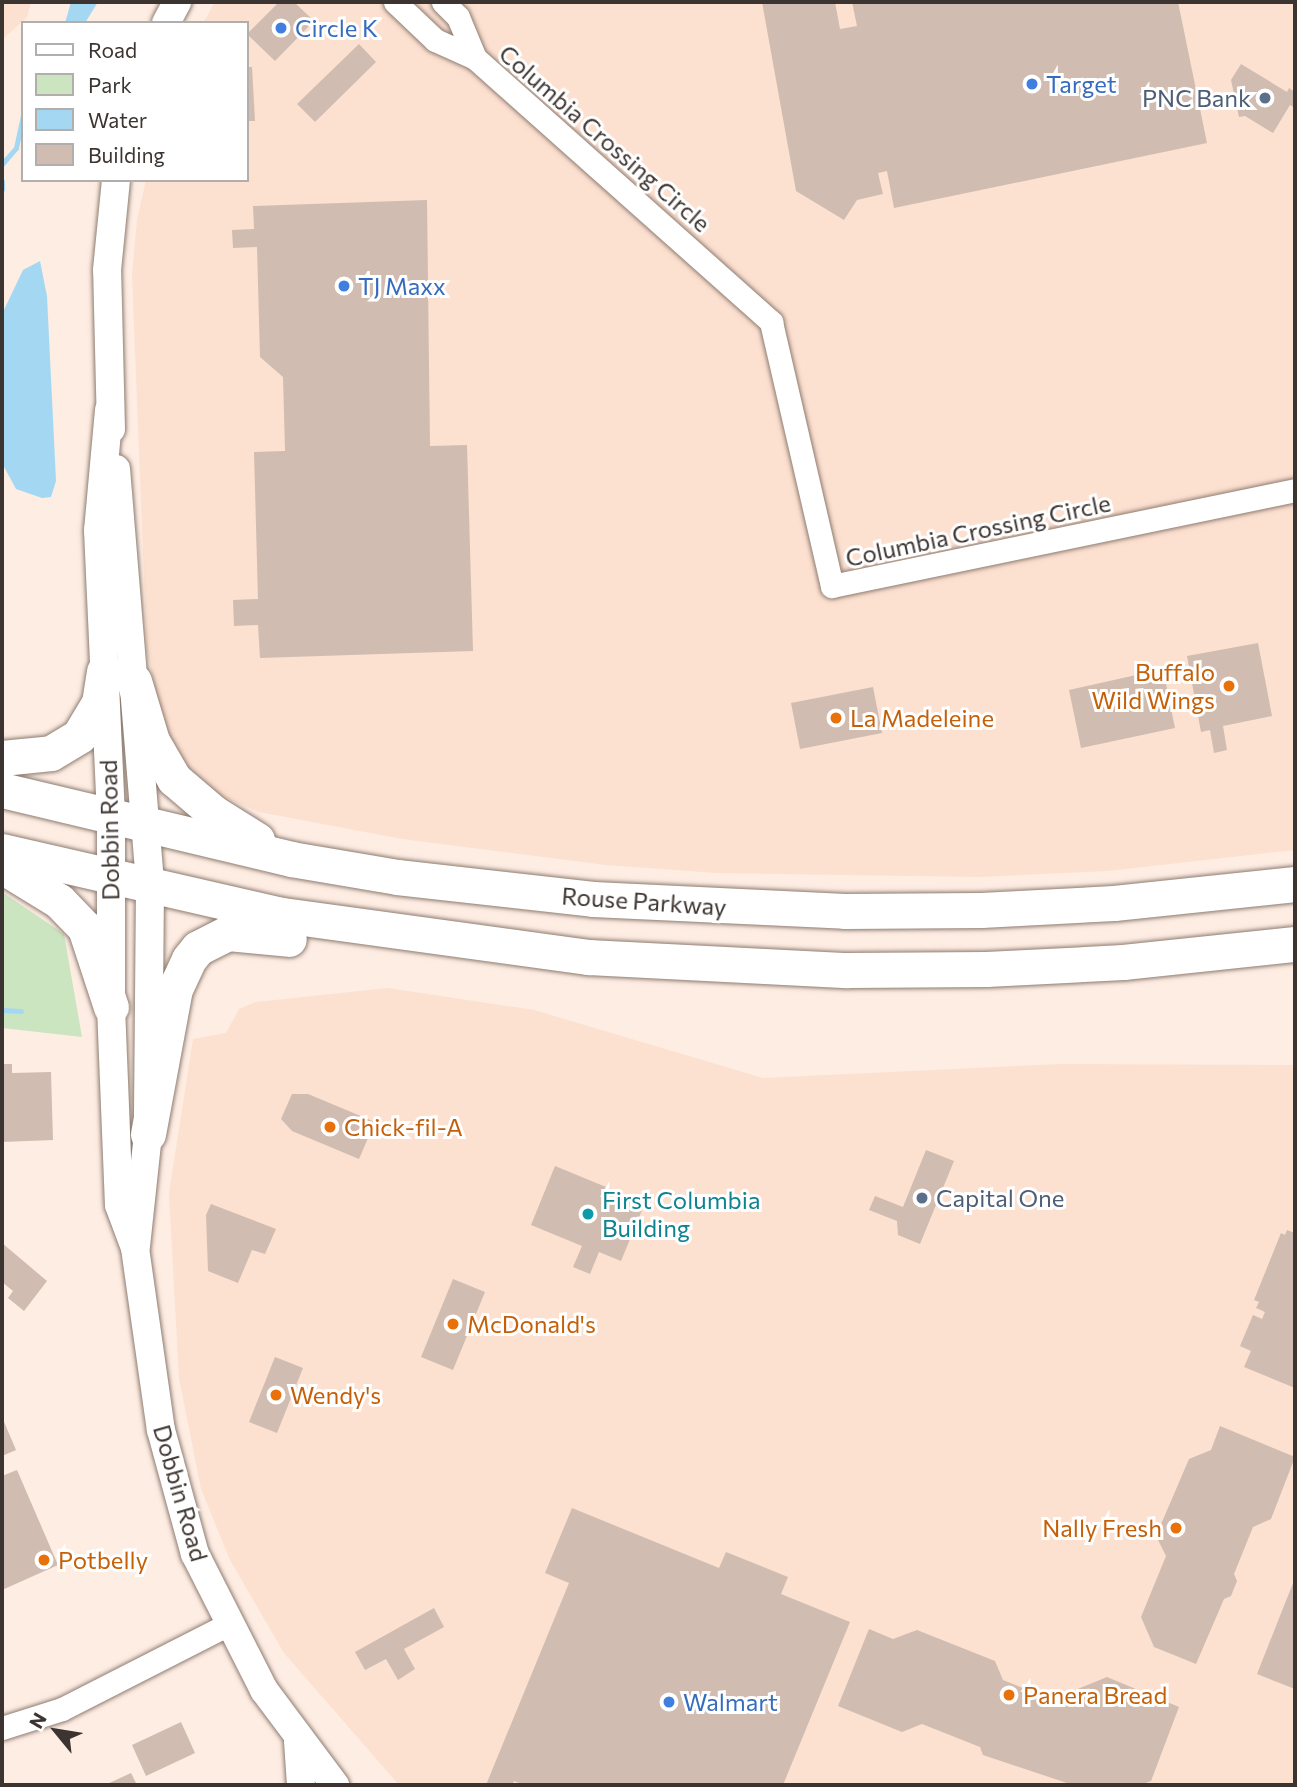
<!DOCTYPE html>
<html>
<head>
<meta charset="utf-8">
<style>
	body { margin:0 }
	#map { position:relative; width:1297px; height:1787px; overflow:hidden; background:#feede3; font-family:Commissioner,sans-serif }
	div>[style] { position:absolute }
	.built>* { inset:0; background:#fce0d0 }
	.green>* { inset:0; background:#cce5c1 }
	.water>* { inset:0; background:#a4d8f2 }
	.stream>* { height:5px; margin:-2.5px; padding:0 2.5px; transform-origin:2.5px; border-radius:2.5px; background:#a4d8f2 }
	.building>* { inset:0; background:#d0bcb0 }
	.roads { filter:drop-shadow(0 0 2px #8e7c71) drop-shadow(0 0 2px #8e7c71) }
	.minor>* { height:23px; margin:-11.5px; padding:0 11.5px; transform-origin:11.5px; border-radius:11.5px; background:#fff }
	.tertiary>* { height:28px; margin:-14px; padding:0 14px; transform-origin:14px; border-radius:14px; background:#fff }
	.primary>* { height:35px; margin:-17.5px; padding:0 17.5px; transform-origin:17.5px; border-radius:17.5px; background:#fff }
	.dots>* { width:19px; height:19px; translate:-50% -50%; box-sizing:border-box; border:4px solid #fff; border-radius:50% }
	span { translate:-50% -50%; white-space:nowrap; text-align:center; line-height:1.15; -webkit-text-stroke:6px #fff; paint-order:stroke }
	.shop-label { font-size:24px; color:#366cbe }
	.left { translate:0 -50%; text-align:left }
	.service-label { font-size:24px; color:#4e5e75 }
	.right { translate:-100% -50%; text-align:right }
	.street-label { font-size:24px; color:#3c3430 }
	.food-label { font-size:24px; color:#c56008 }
	.culture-label { font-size:24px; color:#0d838f }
	.frame { position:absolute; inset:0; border:4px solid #3c3430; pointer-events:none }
	.legend { position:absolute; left:21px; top:21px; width:228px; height:161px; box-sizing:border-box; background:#fff; border:2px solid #b1aeac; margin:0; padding:9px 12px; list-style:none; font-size:21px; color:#3c3430 }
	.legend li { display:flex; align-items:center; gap:14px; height:35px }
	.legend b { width:35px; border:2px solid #b1aeac }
	.north { position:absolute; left:21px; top:1696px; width:70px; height:70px; -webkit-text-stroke:5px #fff; paint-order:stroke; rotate:300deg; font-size:19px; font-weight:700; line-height:28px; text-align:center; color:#3c3430 }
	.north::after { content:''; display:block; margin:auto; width:24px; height:32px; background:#3c3430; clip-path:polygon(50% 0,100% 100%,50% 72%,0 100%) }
</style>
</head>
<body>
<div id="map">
	<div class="built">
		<i style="clip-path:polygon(2px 2px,31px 2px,27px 17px,2px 40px)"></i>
		<i style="clip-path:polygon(215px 2px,1295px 2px,1295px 850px,1108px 871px,980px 877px,716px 873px,606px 865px,402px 839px,259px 812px,217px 794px,185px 766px,166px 733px,147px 652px,132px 275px,137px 220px,146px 180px,247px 180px,247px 23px,203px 23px)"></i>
		<i style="clip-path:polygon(388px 988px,534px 1010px,763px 1078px,1061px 1064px,1295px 1065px,1295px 1785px,399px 1785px,284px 1653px,230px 1560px,201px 1489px,179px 1378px,169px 1193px,193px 1039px,226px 1033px,239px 1009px,256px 1002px)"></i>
	</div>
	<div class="green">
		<i style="clip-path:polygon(2px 892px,64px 934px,82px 1037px,2px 1028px)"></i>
	</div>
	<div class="water">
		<i style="clip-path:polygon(71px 2px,98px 2px,85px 23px,65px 23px)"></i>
		<i style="clip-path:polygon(40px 261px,47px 296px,56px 481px,51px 497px,42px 498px,16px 489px,2px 463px,2px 314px,23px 270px)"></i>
	</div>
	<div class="stream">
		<i style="left:2px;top:164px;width:21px;rotate:-49deg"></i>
		<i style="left:16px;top:148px;width:34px;rotate:-78deg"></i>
		<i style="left:2px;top:181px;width:8px;rotate:90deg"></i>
		<i style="left:2px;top:1010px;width:19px;rotate:3deg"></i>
	</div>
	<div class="building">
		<i style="clip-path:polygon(279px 2px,294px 2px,314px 21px,275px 61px,247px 34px)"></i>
		<i style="clip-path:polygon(762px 2px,835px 2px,840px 29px,857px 26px,852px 2px,1178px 2px,1207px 143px,894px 208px,887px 171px,878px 173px,883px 194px,857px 200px,844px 220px,796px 191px)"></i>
		<i style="clip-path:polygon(359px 44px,376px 62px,315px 122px,297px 104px)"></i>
		<i style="clip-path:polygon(1241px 64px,1287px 92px,1289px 88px,1295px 92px,1295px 108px,1290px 105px,1273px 133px,1245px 116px,1239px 117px,1231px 80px)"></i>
		<i style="clip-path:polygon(247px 67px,252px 67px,255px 121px,247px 121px)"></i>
		<i style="clip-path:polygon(427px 200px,430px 446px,467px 445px,473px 651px,260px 658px,258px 625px,234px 626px,233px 600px,258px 599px,254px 452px,285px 451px,283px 377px,260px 357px,257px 247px,233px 248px,232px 230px,254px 229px,253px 206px)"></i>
		<i style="clip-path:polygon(1258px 643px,1272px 716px,1223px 726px,1227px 750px,1214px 753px,1210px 730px,1201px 732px,1187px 656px)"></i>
		<i style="clip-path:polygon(1163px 669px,1175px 728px,1081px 748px,1069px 690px)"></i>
		<i style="clip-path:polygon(873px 687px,882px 733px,800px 749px,791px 703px)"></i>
		<i style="clip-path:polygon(2px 1064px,12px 1064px,12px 1073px,51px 1072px,53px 1140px,2px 1142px)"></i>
		<i style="clip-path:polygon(292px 1094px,308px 1094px,375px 1122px,359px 1159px,292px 1131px,281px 1119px)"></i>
		<i style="clip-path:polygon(926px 1150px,954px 1161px,920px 1244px,898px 1235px,897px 1221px,869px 1210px,875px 1196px,903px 1207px)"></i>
		<i style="clip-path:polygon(555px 1166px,645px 1203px,621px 1261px,599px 1252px,590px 1274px,573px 1267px,582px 1246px,531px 1225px)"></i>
		<i style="clip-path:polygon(211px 1204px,276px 1229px,265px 1254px,252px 1250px,238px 1283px,208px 1271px,206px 1215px)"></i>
		<i style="clip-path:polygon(1287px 1230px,1295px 1233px,1295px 1388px,1244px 1367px,1251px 1351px,1240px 1346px,1253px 1315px,1262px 1319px,1265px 1312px,1256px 1308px,1259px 1302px,1254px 1300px,1281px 1233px,1285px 1235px)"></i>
		<i style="clip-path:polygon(2px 1243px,47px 1281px,24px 1311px,8px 1298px,13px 1291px,2px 1282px)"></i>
		<i style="clip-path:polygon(453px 1279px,485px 1292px,453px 1370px,421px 1357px)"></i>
		<i style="clip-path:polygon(275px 1357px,303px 1368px,277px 1433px,249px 1422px)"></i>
		<i style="clip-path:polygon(2px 1417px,16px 1450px,2px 1456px)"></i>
		<i style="clip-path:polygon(1220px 1426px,1295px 1457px,1271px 1519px,1253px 1527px,1234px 1574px,1237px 1581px,1231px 1596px,1224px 1599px,1196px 1664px,1154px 1647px,1141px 1617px,1166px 1556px,1156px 1536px,1189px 1459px,1211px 1450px)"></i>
		<i style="clip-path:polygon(17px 1470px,58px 1565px,2px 1590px,2px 1476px)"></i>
		<i style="clip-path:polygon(572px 1508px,719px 1568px,726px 1552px,788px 1577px,781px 1594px,850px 1622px,783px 1785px,524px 1785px,514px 1781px,512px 1785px,486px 1785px,569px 1583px,545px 1573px)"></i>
		<i style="clip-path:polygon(1295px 1578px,1295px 1689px,1257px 1674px)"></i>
		<i style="clip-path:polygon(434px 1608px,444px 1627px,404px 1649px,415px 1669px,398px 1680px,386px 1659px,365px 1670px,355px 1652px)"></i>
		<i style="clip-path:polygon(869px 1629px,893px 1639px,917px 1630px,995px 1661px,1003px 1680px,1058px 1702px,1063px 1695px,1107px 1677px,1179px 1707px,1151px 1781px,1140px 1785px,1073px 1785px,983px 1755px,980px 1747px,922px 1724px,902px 1732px,838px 1706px)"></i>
		<i style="clip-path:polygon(181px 1722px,195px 1753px,146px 1776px,132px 1745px)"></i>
		<i style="clip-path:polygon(131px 1773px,137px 1785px,105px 1785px)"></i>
	</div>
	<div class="roads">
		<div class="minor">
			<i style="left:395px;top:2px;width:55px;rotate:43.5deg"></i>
			<i style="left:435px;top:40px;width:44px;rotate:24.2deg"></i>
			<i style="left:475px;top:58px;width:397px;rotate:41.7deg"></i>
			<i style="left:771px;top:322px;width:271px;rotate:77deg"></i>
			<i style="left:832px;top:586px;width:473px;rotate:-11.7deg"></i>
			<i style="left:443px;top:2px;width:21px;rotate:45deg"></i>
			<i style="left:458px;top:17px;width:44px;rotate:67.5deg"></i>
			<i style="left:2px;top:1728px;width:63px;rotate:-17.6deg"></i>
			<i style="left:62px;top:1709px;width:185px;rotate:-27deg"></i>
		</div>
		<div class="tertiary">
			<i style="left:166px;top:23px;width:24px;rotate:-62deg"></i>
			<i style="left:109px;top:410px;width:121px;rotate:95.2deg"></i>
			<i style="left:98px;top:530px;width:286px;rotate:87.4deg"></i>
			<i style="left:111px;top:816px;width:191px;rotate:90deg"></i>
			<i style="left:111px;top:1007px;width:198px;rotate:87.7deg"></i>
			<i style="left:119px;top:1205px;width:46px;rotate:69.6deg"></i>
			<i style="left:135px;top:1248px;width:184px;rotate:81.9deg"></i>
			<i style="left:161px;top:1430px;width:129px;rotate:74.7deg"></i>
			<i style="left:195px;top:1554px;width:153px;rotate:63.1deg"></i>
			<i style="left:264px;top:1690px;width:119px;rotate:53.2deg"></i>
			<i style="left:111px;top:429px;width:159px;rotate:-91.4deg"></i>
			<i style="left:107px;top:270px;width:90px;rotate:-84.3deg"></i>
			<i style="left:116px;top:469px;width:417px;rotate:85.3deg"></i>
			<i style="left:150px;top:885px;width:249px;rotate:90.5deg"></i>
			<i style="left:148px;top:1134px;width:113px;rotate:96.1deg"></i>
			<i style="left:298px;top:1741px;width:44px;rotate:86.1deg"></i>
		</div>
		<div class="primary">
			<i style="left:134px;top:681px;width:63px;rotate:73.3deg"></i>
			<i style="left:152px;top:741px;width:44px;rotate:59.9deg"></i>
			<i style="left:174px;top:779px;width:52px;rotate:40.4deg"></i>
			<i style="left:214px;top:813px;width:51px;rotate:32.1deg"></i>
			<i style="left:2px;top:758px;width:49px;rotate:-5.8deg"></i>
			<i style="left:51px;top:753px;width:33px;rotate:-31deg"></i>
			<i style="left:79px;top:736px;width:39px;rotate:-59deg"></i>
			<i style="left:99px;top:703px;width:32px;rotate:-81deg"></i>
			<i style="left:2px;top:790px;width:297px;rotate:13.4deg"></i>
			<i style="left:291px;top:859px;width:108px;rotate:9.6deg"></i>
			<i style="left:397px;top:877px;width:197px;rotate:6.4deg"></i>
			<i style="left:593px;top:899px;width:252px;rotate:2.7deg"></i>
			<i style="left:845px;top:911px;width:136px;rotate:-0.4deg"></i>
			<i style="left:981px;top:910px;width:133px;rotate:-3deg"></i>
			<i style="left:1114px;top:903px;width:182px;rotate:-6deg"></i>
			<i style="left:2px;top:851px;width:287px;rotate:12.9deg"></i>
			<i style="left:282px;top:915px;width:309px;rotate:7.8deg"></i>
			<i style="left:588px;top:957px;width:260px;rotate:2.9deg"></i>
			<i style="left:848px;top:970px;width:138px;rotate:-0.4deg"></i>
			<i style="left:986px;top:969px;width:137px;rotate:-2.9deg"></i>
			<i style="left:1123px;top:962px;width:173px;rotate:-6deg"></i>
			<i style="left:2px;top:866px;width:67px;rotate:31.6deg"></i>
			<i style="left:59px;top:901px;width:37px;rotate:46deg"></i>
			<i style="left:85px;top:928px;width:83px;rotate:71.8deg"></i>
			<i style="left:148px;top:1134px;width:147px;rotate:-79.5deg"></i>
			<i style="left:175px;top:989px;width:33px;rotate:-65deg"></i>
			<i style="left:189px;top:959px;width:14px;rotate:-51deg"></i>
			<i style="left:198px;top:948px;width:34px;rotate:-27deg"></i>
			<i style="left:228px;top:933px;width:61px;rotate:5.6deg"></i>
		</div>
	</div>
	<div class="dots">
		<i style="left:281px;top:28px;background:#3f7fe0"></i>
		<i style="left:1032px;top:84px;background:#3f7fe0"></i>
		<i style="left:1265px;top:98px;background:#5c6f8a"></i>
		<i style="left:344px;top:286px;background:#3f7fe0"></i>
		<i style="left:1229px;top:686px;background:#e8710a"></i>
		<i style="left:836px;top:718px;background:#e8710a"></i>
		<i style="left:330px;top:1127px;background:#e8710a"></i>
		<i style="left:922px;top:1198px;background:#5c6f8a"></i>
		<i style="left:588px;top:1214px;background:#0f9aa8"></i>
		<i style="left:453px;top:1324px;background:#e8710a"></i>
		<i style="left:276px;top:1395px;background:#e8710a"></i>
		<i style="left:1176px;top:1528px;background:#e8710a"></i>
		<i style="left:44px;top:1560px;background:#e8710a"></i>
		<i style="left:1009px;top:1695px;background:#e8710a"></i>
		<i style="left:669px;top:1702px;background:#3f7fe0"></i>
	</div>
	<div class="shop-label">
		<span class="left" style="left:295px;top:28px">Circle K</span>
		<span class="left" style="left:1046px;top:84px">Target</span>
		<span class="left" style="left:358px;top:286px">TJ Maxx</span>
		<span class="left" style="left:683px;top:1702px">Walmart</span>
	</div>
	<div class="service-label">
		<span class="right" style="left:1251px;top:98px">PNC Bank</span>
		<span class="left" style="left:936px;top:1198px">Capital One</span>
	</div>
	<div class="street-label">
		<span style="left:605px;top:138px;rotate:41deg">Columbia Crossing Circle</span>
		<span style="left:978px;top:530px;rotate:-12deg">Columbia Crossing Circle</span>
		<span style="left:109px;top:830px;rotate:-91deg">Dobbin Road</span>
		<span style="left:644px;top:901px;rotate:4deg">Rouse Parkway</span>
		<span style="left:181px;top:1493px;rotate:74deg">Dobbin Road</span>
	</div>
	<div class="food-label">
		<span class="right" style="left:1215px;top:686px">Buffalo<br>Wild Wings</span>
		<span class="left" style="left:850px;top:718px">La Madeleine</span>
		<span class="left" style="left:344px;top:1127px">Chick-fil-A</span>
		<span class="left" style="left:467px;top:1324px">McDonald's</span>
		<span class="left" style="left:290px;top:1395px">Wendy's</span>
		<span class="right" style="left:1162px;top:1528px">Nally Fresh</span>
		<span class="left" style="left:58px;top:1560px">Potbelly</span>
		<span class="left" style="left:1023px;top:1695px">Panera Bread</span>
	</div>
	<div class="culture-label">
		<span class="left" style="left:602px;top:1214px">First Columbia<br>Building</span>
	</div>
	<div class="frame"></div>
	<ul class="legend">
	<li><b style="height:9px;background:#fff"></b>Road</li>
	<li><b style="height:19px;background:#cce5c1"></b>Park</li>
	<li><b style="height:19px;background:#a4d8f2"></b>Water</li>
	<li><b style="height:19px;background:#d0bcb0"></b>Building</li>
	</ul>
	<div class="north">N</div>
</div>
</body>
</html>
